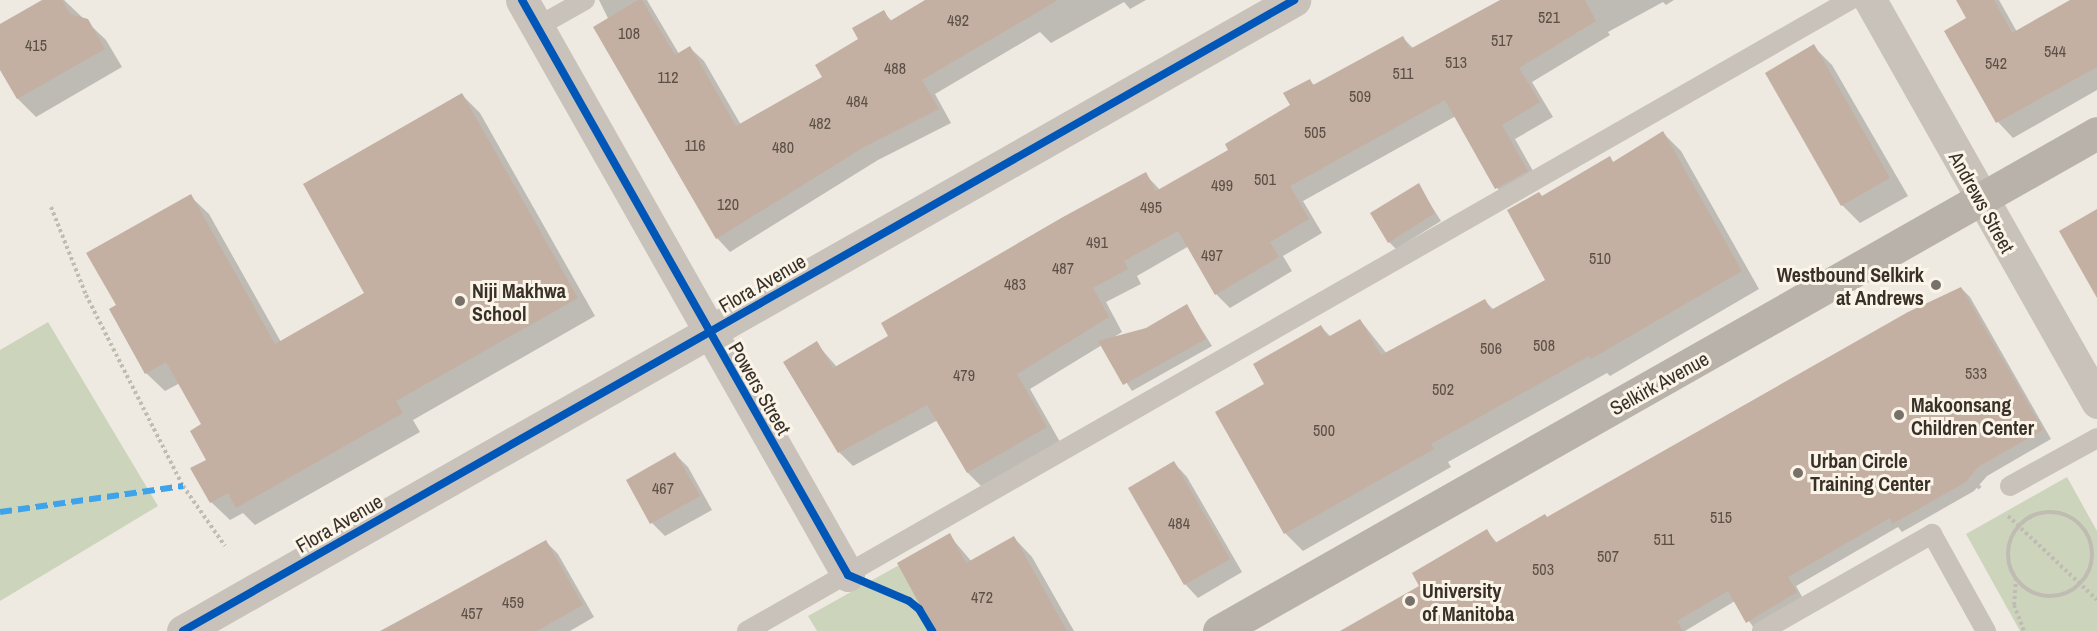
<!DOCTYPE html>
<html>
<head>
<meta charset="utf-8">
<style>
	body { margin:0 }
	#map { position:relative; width:2097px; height:631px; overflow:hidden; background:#eeeae2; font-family:"Archivo Narrow",sans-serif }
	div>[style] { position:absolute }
	.green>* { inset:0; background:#ccd5bb }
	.shadow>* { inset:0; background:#0003 }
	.building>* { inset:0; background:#c3b0a2 }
	.path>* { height:4px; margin-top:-2px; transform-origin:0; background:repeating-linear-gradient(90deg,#c0bbb3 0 3px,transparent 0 6px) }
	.path>.ring { margin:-2px; padding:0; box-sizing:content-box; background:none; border:4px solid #c0bbb3; border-radius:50% }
	.lane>* { height:20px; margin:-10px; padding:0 10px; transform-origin:10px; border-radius:10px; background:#c8c2ba }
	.street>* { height:33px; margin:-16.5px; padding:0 16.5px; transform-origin:16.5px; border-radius:16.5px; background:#c8c2ba }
	.secondary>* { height:33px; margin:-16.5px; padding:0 16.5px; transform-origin:16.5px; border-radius:16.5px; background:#b8b2ab }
	.quiet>* { height:6px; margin-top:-3px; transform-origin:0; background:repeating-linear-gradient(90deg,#3fa3eb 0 12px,transparent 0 18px) }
	.cycleway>* { height:8px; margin:-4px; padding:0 4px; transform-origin:4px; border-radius:4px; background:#0057b8 }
	.dots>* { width:16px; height:16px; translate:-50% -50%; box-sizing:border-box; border:3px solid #fbf5e9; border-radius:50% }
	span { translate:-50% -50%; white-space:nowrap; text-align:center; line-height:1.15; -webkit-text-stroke:6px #fbf5e9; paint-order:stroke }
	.number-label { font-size:16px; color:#5c5046 }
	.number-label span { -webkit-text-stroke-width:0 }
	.street-label { font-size:20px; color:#393028 }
	.poi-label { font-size:20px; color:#393028; font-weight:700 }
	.right { translate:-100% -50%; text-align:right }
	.left { translate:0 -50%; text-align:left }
</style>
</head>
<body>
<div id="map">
	<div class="green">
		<i style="clip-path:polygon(48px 322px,158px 506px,0 601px,0 350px)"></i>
		<i style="clip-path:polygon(2067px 477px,2097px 531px,2097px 631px,2020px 631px,1966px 534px)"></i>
		<i style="clip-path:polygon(901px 564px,938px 631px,817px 631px,808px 616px)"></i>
	</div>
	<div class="shadow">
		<i style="clip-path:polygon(45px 0,64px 0,106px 40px,122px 67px,36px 117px,18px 99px,0 67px,0 26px)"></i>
		<i style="clip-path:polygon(599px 0,647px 0,679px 54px,690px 48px,704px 61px,741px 125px,824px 78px,883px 12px,892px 21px,928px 0,1146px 0,1130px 9px,1124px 2px,1051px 43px,1040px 32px,935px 94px,951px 123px,878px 160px,730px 252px,717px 238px)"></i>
		<i style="clip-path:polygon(1503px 0,1674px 0,1666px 5px,1663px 2px,1608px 32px,1610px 35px,1532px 82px,1553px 117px,1515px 139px,1541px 185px,1511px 202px,1497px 188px,1456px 116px,1303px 201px,1322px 233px,1283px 256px,1292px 271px,1230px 308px,1216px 294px,1189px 246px,1137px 276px,1141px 284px,1106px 302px,1122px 332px,1114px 337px,1147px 329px,1187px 306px,1212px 346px,1132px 391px,1102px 345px,1030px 389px,1060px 442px,982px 487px,968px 473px,938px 420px,853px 466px,839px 452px,816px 343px,837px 367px,890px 337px,883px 324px,1145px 174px,1161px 191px,1230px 151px,1292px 106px,1309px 80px,1315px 86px,1403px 38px,1414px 49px)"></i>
		<i style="clip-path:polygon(1957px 0,1999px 0,2017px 32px,2073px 0,2097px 0,2097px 90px,2013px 138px,1998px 122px,1946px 31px,1968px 19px)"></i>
		<i style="clip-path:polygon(1813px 46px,1832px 65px,1908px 196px,1860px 223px,1842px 205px)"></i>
		<i style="clip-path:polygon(462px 95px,480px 113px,595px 316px,413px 420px,420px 432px,255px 525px,243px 513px,230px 520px,211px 502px,203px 425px,180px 383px,165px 391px,146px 373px,118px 306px,190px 196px,209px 214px,281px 342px,366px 293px)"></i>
		<i style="clip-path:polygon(1663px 133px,1681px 151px,1759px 289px,1610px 376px,1607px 373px,1448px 462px,1451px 467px,1303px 551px,1285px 533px,1266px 384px,1321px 327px,1331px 337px,1360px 320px,1387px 354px,1485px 301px,1494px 310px,1547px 280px,1543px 197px,1610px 158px,1614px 163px)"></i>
		<i style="clip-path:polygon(1418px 185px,1441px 221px,1396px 249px,1389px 242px)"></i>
		<i style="clip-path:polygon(1961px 288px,1970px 297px,2051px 439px,1987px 476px,1974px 491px,1902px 532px,1898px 527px,1796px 586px,1805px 602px,1756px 631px,1735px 601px,1685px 631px,1343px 631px,1421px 587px,1487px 531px,1497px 543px,1548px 519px)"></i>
		<i style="clip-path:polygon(675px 454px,688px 467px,712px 510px,665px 536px,652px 523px)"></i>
		<i style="clip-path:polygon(1174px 463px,1187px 477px,1242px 572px,1198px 598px,1185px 584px)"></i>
		<i style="clip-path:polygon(949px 535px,972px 562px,1014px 538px,1032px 557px,1074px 631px,936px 631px)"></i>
		<i style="clip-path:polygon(546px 542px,558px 554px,594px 617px,570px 631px,380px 631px)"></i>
	</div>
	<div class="building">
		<i style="clip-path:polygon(42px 0,62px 0,70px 14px,88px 19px,105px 49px,17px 99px,0 70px,0 24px)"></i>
		<i style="clip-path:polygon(638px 0,642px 0,675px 55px,690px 46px,736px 126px,822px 77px,815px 65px,858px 39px,852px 28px,884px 10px,890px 21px,925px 0,1058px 0,922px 80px,939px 109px,864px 147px,716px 239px,593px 27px)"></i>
		<i style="clip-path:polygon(1500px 0,1585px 0,1596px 21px,1519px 68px,1540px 102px,1502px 125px,1528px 171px,1495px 189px,1445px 100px,1290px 186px,1309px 219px,1270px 242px,1279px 257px,1215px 295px,1178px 231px,1124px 261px,1128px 269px,1093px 288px,1109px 317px,1017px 374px,1047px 427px,967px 473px,927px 405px,838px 453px,783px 362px,817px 341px,833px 368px,888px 336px,881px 323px,1063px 217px,1146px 172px,1156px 191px,1228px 150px,1225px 144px,1290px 105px,1283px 93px,1310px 79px,1313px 85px,1403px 36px,1410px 49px)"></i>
		<i style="clip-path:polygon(1956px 0,1994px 0,2012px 33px,2070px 0,2097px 0,2097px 67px,1996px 123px,1944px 31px,1966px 18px)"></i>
		<i style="clip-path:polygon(1814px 44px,1890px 178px,1841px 206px,1765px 73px)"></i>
		<i style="clip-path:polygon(462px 93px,578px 298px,396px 401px,403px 413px,236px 508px,228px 493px,210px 503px,190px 468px,206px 460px,190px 431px,201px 424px,166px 362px,145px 374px,109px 309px,116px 305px,86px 253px,191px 194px,275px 344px,364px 293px,303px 184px)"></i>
		<i style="clip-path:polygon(1663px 131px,1742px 271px,1591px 359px,1589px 356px,1431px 444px,1434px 449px,1284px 534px,1215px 412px,1264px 384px,1253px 364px,1321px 325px,1328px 337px,1360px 319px,1381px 355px,1485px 299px,1491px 310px,1545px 280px,1507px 210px,1539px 192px,1542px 196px,1610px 156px,1613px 162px)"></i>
		<i style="clip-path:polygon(1419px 183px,1435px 213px,1388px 243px,1370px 213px)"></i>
		<i style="clip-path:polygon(2097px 209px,2097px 298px,2059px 231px)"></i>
		<i style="clip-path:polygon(1961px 287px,2043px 430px,1978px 467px,1966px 482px,1892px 524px,1890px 518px,1788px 577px,1797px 592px,1746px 623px,1728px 591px,1677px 621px,1683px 631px,1340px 631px,1419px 586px,1412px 573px,1487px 529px,1495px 543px,1545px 514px,1547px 517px,1908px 312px)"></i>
		<i style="clip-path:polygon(1187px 304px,1206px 339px,1123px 385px,1098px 341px,1146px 328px)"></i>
		<i style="clip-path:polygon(675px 452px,700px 496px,650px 524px,626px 480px)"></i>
		<i style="clip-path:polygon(1174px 461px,1230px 559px,1184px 585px,1128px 488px)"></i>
		<i style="clip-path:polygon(950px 533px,966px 563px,1014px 536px,1067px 631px,934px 631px,897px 563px)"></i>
		<i style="clip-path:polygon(546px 540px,583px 605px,537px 631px,381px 631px)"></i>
	</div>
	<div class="path">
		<i style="left:51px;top:207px;width:95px;rotate:68.3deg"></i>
		<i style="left:86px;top:295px;width:214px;rotate:63.1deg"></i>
		<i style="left:183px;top:486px;width:73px;rotate:55deg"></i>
		<i style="left:1970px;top:477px;width:15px;rotate:48deg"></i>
		<i class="ring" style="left:2008px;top:512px;width:80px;height:80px"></i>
		<i style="left:2008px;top:516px;width:122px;rotate:43.3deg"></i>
		<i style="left:2016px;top:578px;width:27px;rotate:94deg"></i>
		<i style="left:2014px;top:605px;width:28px;rotate:69deg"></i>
	</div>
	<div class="lane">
		<i style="left:537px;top:27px;width:55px;rotate:-29.4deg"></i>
		<i style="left:2010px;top:486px;width:99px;rotate:-28.9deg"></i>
		<i style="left:747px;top:631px;width:1271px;rotate:-29.77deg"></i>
		<i style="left:1762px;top:631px;width:196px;rotate:-29.7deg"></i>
		<i style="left:1932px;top:534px;width:111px;rotate:60.9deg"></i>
	</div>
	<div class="street">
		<i style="left:522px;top:0;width:661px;rotate:60.45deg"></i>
		<i style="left:1870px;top:0;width:462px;rotate:60.5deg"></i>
		<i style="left:183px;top:631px;width:1278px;rotate:-29.59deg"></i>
	</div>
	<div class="secondary">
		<i style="left:1219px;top:631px;width:1009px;rotate:-29.56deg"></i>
	</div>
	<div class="quiet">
		<i style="left:0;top:512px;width:185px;rotate:-8.1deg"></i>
	</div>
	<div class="cycleway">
		<i style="left:522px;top:0;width:661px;rotate:60.45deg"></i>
		<i style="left:848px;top:575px;width:66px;rotate:23.1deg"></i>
		<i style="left:909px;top:601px;width:13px;rotate:39deg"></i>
		<i style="left:919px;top:609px;width:26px;rotate:59deg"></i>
		<i style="left:183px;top:631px;width:1278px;rotate:-29.59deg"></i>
	</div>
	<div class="dots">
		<i style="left:1936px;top:285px;background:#787169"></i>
		<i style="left:460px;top:301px;background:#787169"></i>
		<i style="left:1899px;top:415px;background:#787169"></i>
		<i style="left:1798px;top:473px;background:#787169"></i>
		<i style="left:1410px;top:601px;background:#787169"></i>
	</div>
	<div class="number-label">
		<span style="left:1549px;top:17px">521</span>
		<span style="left:958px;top:20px">492</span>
		<span style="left:629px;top:33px">108</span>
		<span style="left:1502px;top:40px">517</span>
		<span style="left:36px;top:45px">415</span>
		<span style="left:2055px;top:51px">544</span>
		<span style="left:1456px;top:62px">513</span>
		<span style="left:1996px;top:63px">542</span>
		<span style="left:895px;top:68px">488</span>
		<span style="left:1403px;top:73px">511</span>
		<span style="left:668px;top:77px">112</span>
		<span style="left:1360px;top:96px">509</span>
		<span style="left:857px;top:101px">484</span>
		<span style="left:820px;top:123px">482</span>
		<span style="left:1315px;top:132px">505</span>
		<span style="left:695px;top:145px">116</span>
		<span style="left:783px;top:147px">480</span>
		<span style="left:1265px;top:179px">501</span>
		<span style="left:1222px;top:185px">499</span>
		<span style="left:728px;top:204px">120</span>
		<span style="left:1151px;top:207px">495</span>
		<span style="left:1097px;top:242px">491</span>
		<span style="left:1212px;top:255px">497</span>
		<span style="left:1600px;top:258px">510</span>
		<span style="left:1063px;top:268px">487</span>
		<span style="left:1015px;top:284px">483</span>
		<span style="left:1544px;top:345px">508</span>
		<span style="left:1491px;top:348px">506</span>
		<span style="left:1976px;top:373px">533</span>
		<span style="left:964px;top:375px">479</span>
		<span style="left:1443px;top:389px">502</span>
		<span style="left:1324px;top:430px">500</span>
		<span style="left:663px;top:488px">467</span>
		<span style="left:1721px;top:517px">515</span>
		<span style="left:1179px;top:523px">484</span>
		<span style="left:1664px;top:539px">511</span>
		<span style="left:1608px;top:556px">507</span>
		<span style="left:1543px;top:569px">503</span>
		<span style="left:982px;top:597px">472</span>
		<span style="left:513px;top:602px">459</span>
		<span style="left:472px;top:613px">457</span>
	</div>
	<div class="street-label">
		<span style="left:1982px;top:202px;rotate:61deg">Andrews Street</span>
		<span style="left:762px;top:283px;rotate:-30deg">Flora Avenue</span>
		<span style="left:1659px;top:383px;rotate:-29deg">Selkirk Avenue</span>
		<span style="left:760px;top:388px;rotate:60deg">Powers Street</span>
		<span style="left:339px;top:523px;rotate:-30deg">Flora Avenue</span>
	</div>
	<div class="poi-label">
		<span class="right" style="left:1924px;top:286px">Westbound Selkirk<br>at Andrews</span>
		<span class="left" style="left:472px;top:302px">Niji Makhwa<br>School</span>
		<span class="left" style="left:1911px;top:416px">Makoonsang<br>Children Center</span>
		<span class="left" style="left:1810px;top:472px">Urban Circle<br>Training Center</span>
		<span class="left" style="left:1422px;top:602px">University<br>of Manitoba</span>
	</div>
</div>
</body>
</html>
